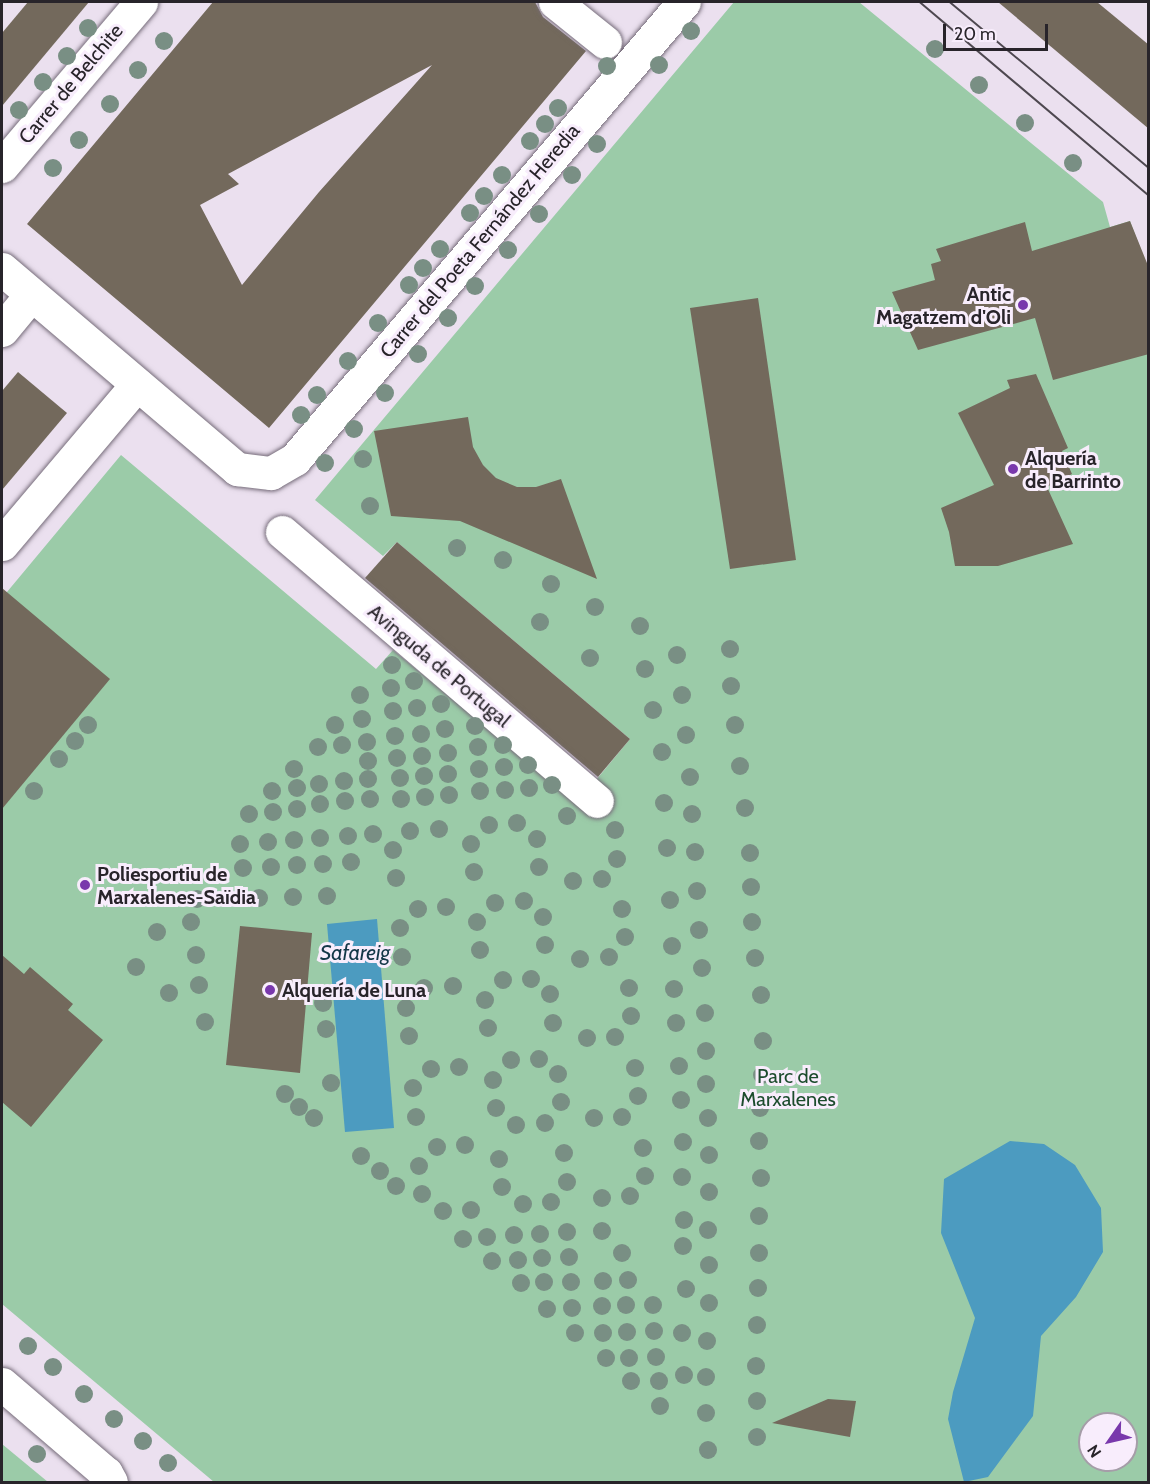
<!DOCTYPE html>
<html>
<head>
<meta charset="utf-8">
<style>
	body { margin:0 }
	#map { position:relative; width:1150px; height:1484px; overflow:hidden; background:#ebe0ef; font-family:Cabin,sans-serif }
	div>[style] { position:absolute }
	.green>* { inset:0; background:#9bcba8 }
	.water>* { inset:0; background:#4c9bc0 }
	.building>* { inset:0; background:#73695c }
	.roads { filter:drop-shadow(0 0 2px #766c7a) drop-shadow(0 0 2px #766c7a) }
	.minor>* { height:33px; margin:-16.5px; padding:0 16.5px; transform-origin:16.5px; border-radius:16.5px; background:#fff }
	.tram>* { height:1.5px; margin:-0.75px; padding:0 0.75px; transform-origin:0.75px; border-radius:0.75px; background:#4e4850 }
	.trees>* { width:18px; height:18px; margin:-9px; border-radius:50%; background:#798f84 }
	.dots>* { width:16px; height:16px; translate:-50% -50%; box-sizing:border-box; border:3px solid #f8edfc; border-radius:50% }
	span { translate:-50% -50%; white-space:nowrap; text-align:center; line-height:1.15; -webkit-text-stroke:6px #f8edfc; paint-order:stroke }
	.street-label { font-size:20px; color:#28242a }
	.poi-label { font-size:20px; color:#28242a; font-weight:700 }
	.right { translate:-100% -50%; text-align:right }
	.left { translate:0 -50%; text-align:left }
	.park-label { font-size:20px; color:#1c4c2d }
	.water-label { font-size:21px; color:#143848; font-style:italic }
	.frame { position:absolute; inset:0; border:3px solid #28242a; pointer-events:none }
	.north { position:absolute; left:1078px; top:1412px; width:60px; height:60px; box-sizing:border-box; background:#f8edfc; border:2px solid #a59da8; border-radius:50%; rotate:236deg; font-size:16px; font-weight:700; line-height:24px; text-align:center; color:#28242a }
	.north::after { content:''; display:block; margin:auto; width:21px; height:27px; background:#7938ac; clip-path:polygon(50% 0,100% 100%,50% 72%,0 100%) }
	.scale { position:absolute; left:943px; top:24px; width:105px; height:27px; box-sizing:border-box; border:3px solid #28242a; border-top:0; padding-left:8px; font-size:18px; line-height:21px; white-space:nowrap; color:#28242a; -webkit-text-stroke:4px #f8edfc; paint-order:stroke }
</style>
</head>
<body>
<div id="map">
	<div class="green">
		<i style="clip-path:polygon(evenodd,734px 2px,859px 2px,1103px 202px,1110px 227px,1130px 221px,1148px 268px,1148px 1482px,214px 1482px,2px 1304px,2px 598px,121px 455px,376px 669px,393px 650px,563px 791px,596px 780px,630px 739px,397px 542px,383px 556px,315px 500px,734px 2px,1090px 1424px,1126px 1424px,1126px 1460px,1090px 1460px,1090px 1424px)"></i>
		<i style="clip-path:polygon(2px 1444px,48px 1482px,2px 1482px)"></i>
	</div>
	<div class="water">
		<i style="clip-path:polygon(377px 919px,394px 1128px,345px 1132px,327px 924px)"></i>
		<i style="clip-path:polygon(1010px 1141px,1044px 1144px,1075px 1165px,1101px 1208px,1103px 1252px,1076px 1297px,1041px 1336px,1033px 1416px,988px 1477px,964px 1482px,948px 1419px,953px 1392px,975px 1318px,941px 1233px,944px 1179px)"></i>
	</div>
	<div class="building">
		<i style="clip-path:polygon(28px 2px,89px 2px,2px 106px,2px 33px)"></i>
		<i style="clip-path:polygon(evenodd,213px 2px,535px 2px,543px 17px,586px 51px,269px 428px,27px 224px,213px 2px,432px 65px,319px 192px,242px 285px,200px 205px,239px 184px,228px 174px,432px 65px)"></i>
		<i style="clip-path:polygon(998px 2px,1097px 2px,1149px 45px,1149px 129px)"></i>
		<i style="clip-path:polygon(1130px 221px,1149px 268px,1149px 354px,1053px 380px,1035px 318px,918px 350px,892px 292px,935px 280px,931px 264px,941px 261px,936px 249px,1025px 222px,1032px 251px)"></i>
		<i style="clip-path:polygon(758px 298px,796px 560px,730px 569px,690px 308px)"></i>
		<i style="clip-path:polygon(18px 372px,67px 413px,2px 490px,2px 391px)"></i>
		<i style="clip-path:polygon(1036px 374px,1068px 448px,1062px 451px,1072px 474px,1047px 487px,1073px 544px,998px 566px,955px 566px,949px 532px,941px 508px,994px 485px,958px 413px,1010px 388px,1007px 380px)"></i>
		<i style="clip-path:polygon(468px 417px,473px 447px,483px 465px,496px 478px,517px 487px,536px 487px,561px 479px,597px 579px,460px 521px,391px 516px,374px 431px)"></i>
		<i style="clip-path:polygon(397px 542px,630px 739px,598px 777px,365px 578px)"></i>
		<i style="clip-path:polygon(2px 588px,110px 679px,2px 809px)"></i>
		<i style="clip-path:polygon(240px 926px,312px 933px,300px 1073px,226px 1065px)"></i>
		<i style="clip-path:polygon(2px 955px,24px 974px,30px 967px,73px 1004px,68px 1010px,103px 1040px,31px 1127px,2px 1102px)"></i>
		<i style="clip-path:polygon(828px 1399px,856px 1401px,850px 1437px,772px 1423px)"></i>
	</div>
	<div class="roads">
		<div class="minor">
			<i style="left:555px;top:2px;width:64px;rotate:38.7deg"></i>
			<i style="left:2px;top:166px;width:215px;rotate:-49.7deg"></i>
			<i style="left:2px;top:269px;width:309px;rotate:40.4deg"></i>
			<i style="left:237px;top:469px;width:34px;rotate:7deg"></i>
			<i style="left:271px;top:473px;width:28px;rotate:-30deg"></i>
			<i style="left:295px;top:459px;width:600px;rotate:-49.6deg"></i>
			<i style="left:2px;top:330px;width:45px;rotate:-50.4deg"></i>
			<i style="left:282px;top:532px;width:414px;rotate:40.5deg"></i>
			<i style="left:2px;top:544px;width:209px;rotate:-49.8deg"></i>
			<i style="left:2px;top:1384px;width:137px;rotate:40.6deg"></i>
			<i style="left:106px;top:1473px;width:10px;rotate:61deg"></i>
		</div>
	</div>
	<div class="tram">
		<i style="left:920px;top:2px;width:299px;rotate:40.2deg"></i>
		<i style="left:950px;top:2px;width:258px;rotate:39.8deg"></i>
	</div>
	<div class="trees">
		<i style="left:88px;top:28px"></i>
		<i style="left:691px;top:31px"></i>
		<i style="left:164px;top:41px"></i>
		<i style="left:935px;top:49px"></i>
		<i style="left:67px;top:56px"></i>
		<i style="left:659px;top:65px"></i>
		<i style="left:607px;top:66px"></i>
		<i style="left:138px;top:70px"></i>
		<i style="left:43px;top:82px"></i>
		<i style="left:979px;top:85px"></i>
		<i style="left:110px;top:104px"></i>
		<i style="left:558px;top:108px"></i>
		<i style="left:19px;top:110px"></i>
		<i style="left:1025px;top:123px"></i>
		<i style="left:545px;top:124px"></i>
		<i style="left:79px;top:140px"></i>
		<i style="left:530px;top:141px"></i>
		<i style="left:597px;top:144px"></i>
		<i style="left:1073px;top:163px"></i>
		<i style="left:53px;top:168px"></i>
		<i style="left:502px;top:175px"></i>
		<i style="left:572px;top:175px"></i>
		<i style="left:484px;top:196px"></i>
		<i style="left:470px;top:213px"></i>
		<i style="left:539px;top:214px"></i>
		<i style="left:440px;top:249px"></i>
		<i style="left:508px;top:250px"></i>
		<i style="left:423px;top:268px"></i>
		<i style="left:409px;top:285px"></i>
		<i style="left:475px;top:286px"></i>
		<i style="left:448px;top:318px"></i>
		<i style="left:378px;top:323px"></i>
		<i style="left:418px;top:354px"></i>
		<i style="left:348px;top:361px"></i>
		<i style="left:385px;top:393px"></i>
		<i style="left:317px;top:395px"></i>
		<i style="left:301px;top:415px"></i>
		<i style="left:354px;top:429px"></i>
		<i style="left:363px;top:459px"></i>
		<i style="left:325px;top:463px"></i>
		<i style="left:370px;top:506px"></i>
		<i style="left:457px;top:548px"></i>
		<i style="left:503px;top:560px"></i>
		<i style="left:551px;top:584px"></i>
		<i style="left:595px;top:607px"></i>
		<i style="left:540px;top:622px"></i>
		<i style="left:640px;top:626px"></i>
		<i style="left:730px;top:649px"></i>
		<i style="left:677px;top:655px"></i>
		<i style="left:590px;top:658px"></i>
		<i style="left:392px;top:665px"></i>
		<i style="left:645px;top:669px"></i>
		<i style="left:414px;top:681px"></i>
		<i style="left:731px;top:686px"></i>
		<i style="left:391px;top:688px"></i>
		<i style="left:360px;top:695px"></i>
		<i style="left:682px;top:695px"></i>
		<i style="left:441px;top:704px"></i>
		<i style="left:417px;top:708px"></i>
		<i style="left:653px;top:710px"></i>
		<i style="left:393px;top:711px"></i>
		<i style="left:362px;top:719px"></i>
		<i style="left:88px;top:725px"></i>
		<i style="left:335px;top:725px"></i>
		<i style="left:735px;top:725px"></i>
		<i style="left:475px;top:726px"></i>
		<i style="left:445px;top:729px"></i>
		<i style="left:421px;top:734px"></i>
		<i style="left:686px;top:735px"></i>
		<i style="left:395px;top:736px"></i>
		<i style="left:75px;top:741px"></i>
		<i style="left:367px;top:742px"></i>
		<i style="left:342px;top:745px"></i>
		<i style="left:503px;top:745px"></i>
		<i style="left:318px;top:747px"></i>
		<i style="left:478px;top:747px"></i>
		<i style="left:662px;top:752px"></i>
		<i style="left:448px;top:753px"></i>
		<i style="left:422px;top:756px"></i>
		<i style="left:397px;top:758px"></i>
		<i style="left:59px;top:759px"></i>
		<i style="left:368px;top:761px"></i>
		<i style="left:528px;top:765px"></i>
		<i style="left:740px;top:766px"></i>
		<i style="left:504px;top:767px"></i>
		<i style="left:294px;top:769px"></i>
		<i style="left:479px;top:769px"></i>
		<i style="left:448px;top:774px"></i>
		<i style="left:424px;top:776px"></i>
		<i style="left:690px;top:777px"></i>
		<i style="left:400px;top:778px"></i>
		<i style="left:368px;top:779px"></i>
		<i style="left:344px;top:781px"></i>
		<i style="left:319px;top:784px"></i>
		<i style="left:552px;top:785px"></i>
		<i style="left:297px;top:788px"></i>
		<i style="left:529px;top:788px"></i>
		<i style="left:505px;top:790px"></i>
		<i style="left:34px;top:791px"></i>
		<i style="left:272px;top:791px"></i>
		<i style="left:480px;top:791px"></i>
		<i style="left:449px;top:795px"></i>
		<i style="left:425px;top:797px"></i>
		<i style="left:370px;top:799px"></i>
		<i style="left:401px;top:799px"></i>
		<i style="left:345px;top:801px"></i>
		<i style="left:664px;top:803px"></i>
		<i style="left:320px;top:804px"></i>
		<i style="left:745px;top:808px"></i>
		<i style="left:297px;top:809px"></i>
		<i style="left:273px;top:812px"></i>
		<i style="left:249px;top:814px"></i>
		<i style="left:692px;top:814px"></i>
		<i style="left:567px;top:816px"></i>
		<i style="left:517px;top:823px"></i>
		<i style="left:489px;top:825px"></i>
		<i style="left:439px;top:829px"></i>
		<i style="left:615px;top:830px"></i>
		<i style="left:410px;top:831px"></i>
		<i style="left:373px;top:834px"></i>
		<i style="left:348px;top:836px"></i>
		<i style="left:320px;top:838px"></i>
		<i style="left:537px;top:839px"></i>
		<i style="left:294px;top:840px"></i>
		<i style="left:268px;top:842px"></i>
		<i style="left:240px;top:844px"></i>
		<i style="left:471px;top:844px"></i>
		<i style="left:667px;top:848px"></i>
		<i style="left:393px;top:850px"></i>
		<i style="left:695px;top:852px"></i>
		<i style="left:750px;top:853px"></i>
		<i style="left:617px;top:859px"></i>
		<i style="left:351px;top:862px"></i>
		<i style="left:323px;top:864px"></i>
		<i style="left:297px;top:865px"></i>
		<i style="left:271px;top:867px"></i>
		<i style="left:539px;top:867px"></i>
		<i style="left:243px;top:868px"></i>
		<i style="left:474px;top:872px"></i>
		<i style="left:396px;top:878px"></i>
		<i style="left:602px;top:879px"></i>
		<i style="left:573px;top:881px"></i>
		<i style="left:751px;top:887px"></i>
		<i style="left:697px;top:891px"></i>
		<i style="left:327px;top:896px"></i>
		<i style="left:293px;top:897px"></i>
		<i style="left:226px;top:898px"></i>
		<i style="left:259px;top:898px"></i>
		<i style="left:197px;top:899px"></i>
		<i style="left:670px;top:900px"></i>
		<i style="left:524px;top:901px"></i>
		<i style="left:495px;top:903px"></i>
		<i style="left:446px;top:907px"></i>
		<i style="left:418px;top:909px"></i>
		<i style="left:622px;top:909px"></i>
		<i style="left:543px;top:917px"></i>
		<i style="left:191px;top:922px"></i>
		<i style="left:477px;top:922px"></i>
		<i style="left:752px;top:922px"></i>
		<i style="left:400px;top:928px"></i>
		<i style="left:699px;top:930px"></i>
		<i style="left:157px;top:932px"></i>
		<i style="left:625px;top:937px"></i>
		<i style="left:545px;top:945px"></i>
		<i style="left:672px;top:946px"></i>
		<i style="left:480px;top:950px"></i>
		<i style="left:196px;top:955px"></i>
		<i style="left:402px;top:957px"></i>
		<i style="left:609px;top:957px"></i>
		<i style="left:755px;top:958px"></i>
		<i style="left:580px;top:959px"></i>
		<i style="left:136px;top:967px"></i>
		<i style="left:702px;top:968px"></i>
		<i style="left:531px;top:979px"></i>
		<i style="left:503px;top:980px"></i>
		<i style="left:199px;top:985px"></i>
		<i style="left:453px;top:986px"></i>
		<i style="left:424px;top:988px"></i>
		<i style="left:629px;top:988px"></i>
		<i style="left:674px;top:989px"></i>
		<i style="left:169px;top:993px"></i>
		<i style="left:550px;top:994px"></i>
		<i style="left:761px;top:995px"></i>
		<i style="left:485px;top:1000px"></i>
		<i style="left:323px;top:1003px"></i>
		<i style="left:406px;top:1008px"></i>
		<i style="left:705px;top:1013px"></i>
		<i style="left:631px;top:1016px"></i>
		<i style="left:205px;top:1022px"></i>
		<i style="left:553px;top:1023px"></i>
		<i style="left:676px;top:1023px"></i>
		<i style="left:488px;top:1028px"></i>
		<i style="left:326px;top:1029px"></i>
		<i style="left:409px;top:1036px"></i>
		<i style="left:615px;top:1037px"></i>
		<i style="left:587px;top:1038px"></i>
		<i style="left:763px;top:1041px"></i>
		<i style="left:706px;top:1051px"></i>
		<i style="left:539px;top:1059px"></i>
		<i style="left:511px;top:1060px"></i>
		<i style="left:679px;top:1066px"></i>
		<i style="left:459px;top:1067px"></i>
		<i style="left:635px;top:1068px"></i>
		<i style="left:431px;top:1069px"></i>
		<i style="left:558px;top:1074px"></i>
		<i style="left:762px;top:1075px"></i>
		<i style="left:493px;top:1080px"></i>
		<i style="left:331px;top:1083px"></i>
		<i style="left:706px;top:1084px"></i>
		<i style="left:413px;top:1088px"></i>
		<i style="left:285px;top:1094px"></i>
		<i style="left:638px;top:1096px"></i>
		<i style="left:681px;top:1100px"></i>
		<i style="left:561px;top:1102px"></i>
		<i style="left:299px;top:1107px"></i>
		<i style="left:496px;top:1108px"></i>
		<i style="left:760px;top:1108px"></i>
		<i style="left:416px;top:1117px"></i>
		<i style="left:622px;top:1117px"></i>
		<i style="left:314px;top:1118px"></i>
		<i style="left:594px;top:1118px"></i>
		<i style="left:708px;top:1118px"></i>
		<i style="left:545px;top:1123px"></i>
		<i style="left:516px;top:1125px"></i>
		<i style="left:759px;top:1141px"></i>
		<i style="left:683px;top:1142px"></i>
		<i style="left:465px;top:1145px"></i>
		<i style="left:437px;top:1147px"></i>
		<i style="left:643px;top:1148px"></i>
		<i style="left:564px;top:1153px"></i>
		<i style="left:709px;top:1155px"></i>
		<i style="left:361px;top:1156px"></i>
		<i style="left:499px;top:1159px"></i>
		<i style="left:419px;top:1166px"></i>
		<i style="left:380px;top:1171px"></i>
		<i style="left:645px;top:1176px"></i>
		<i style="left:682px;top:1177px"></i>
		<i style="left:761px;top:1178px"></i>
		<i style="left:567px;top:1182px"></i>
		<i style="left:396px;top:1186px"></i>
		<i style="left:502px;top:1187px"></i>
		<i style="left:709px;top:1192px"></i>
		<i style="left:422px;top:1194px"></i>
		<i style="left:630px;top:1196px"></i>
		<i style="left:602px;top:1198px"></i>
		<i style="left:551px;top:1202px"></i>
		<i style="left:523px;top:1204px"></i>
		<i style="left:471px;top:1210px"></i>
		<i style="left:443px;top:1211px"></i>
		<i style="left:759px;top:1216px"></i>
		<i style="left:684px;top:1220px"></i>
		<i style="left:708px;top:1230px"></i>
		<i style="left:602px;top:1231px"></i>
		<i style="left:567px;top:1232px"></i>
		<i style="left:540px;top:1234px"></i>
		<i style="left:514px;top:1235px"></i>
		<i style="left:487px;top:1237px"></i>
		<i style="left:463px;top:1239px"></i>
		<i style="left:683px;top:1246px"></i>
		<i style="left:622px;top:1253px"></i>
		<i style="left:759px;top:1253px"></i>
		<i style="left:569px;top:1257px"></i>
		<i style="left:542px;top:1258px"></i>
		<i style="left:518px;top:1260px"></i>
		<i style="left:492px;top:1261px"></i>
		<i style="left:709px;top:1265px"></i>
		<i style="left:628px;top:1280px"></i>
		<i style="left:603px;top:1281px"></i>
		<i style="left:544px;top:1282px"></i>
		<i style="left:571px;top:1282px"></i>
		<i style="left:521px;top:1283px"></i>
		<i style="left:758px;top:1288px"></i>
		<i style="left:686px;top:1289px"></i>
		<i style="left:709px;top:1303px"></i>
		<i style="left:626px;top:1305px"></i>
		<i style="left:653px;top:1305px"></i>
		<i style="left:602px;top:1306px"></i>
		<i style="left:572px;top:1308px"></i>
		<i style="left:547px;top:1309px"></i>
		<i style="left:757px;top:1325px"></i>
		<i style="left:654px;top:1331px"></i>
		<i style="left:627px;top:1332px"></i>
		<i style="left:575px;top:1333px"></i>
		<i style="left:603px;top:1333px"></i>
		<i style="left:682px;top:1333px"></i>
		<i style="left:707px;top:1341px"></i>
		<i style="left:28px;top:1346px"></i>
		<i style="left:656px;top:1357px"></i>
		<i style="left:606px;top:1358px"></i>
		<i style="left:629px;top:1358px"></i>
		<i style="left:756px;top:1366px"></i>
		<i style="left:53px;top:1367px"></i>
		<i style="left:684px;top:1375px"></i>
		<i style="left:706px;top:1377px"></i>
		<i style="left:631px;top:1381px"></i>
		<i style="left:659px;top:1381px"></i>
		<i style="left:84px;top:1394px"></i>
		<i style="left:757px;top:1401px"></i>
		<i style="left:660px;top:1406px"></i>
		<i style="left:706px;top:1413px"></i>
		<i style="left:114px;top:1419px"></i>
		<i style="left:757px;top:1437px"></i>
		<i style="left:143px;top:1441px"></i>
		<i style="left:708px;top:1450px"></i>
		<i style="left:37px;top:1454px"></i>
		<i style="left:168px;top:1463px"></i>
	</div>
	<div class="dots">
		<i style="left:1023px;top:305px;background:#7938ac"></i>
		<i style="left:1013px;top:469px;background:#7938ac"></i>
		<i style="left:85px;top:885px;background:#7938ac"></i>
		<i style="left:270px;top:990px;background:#7938ac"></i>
	</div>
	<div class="street-label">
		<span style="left:71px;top:84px;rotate:-50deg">Carrer de Belchite</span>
		<span style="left:480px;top:241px;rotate:-50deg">Carrer del Poeta Fernández Heredia</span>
		<span style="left:439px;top:666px;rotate:40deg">Avinguda de Portugal</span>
	</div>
	<div class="poi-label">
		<span class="right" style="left:1011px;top:306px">Antic<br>Magatzem d'Oli</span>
		<span class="left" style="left:1025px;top:470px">Alquería<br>de Barrinto</span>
		<span class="left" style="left:97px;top:886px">Poliesportiu de<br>Marxalenes-Saïdia</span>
		<span class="left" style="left:282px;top:990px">Alquería de Luna</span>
	</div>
	<div class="park-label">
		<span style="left:788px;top:1088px">Parc de<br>Marxalenes</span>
	</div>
	<div class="water-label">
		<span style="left:355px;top:953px">Safareig</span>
	</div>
	<div class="frame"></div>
	<div class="north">N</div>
	<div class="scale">20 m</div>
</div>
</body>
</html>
